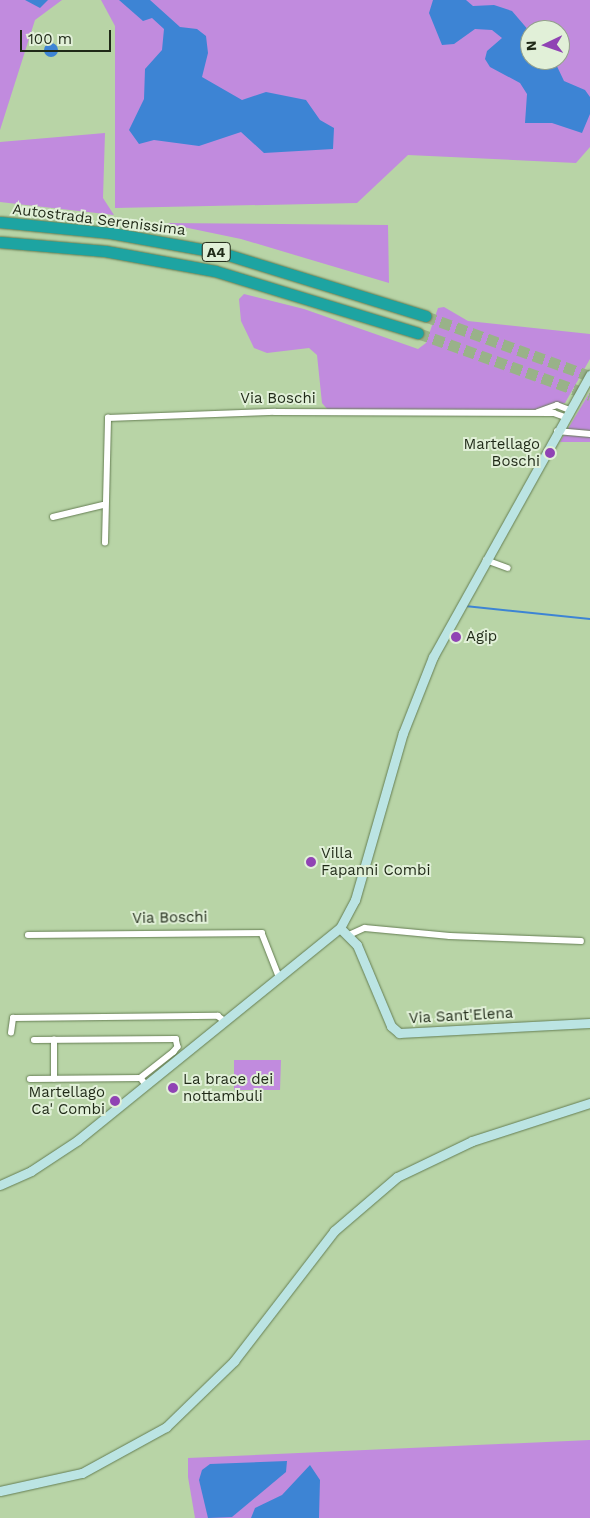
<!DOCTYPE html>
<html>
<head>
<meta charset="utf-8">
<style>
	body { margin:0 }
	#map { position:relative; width:590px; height:1518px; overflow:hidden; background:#b8d4a6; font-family:"Work Sans",sans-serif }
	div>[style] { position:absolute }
	.green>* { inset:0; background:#c18bde }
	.water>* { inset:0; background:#3d84d4 }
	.round { border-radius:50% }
	.stream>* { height:2px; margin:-1px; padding:0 1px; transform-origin:1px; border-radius:1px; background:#3d84d4 }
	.highway-tunnel>* { height:11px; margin-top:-5.5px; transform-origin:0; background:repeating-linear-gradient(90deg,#99b289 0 11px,transparent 0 16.5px) }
	.roads { filter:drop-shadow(0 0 1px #657e53) drop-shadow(0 0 1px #657e53) }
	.street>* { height:5.5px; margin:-2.75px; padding:0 2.75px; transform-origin:2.75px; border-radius:2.75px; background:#fff }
	.secondary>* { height:9px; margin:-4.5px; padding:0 4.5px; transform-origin:4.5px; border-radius:4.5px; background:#bbe4e3 }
	.highway>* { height:11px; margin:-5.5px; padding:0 5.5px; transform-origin:5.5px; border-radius:5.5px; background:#1da4a2 }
	.dots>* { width:14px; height:14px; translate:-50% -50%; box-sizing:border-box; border:2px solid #e1f0d8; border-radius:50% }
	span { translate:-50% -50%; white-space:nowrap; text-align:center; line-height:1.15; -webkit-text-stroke:4px #e1f0d8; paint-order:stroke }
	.shield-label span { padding:1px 4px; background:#e1f0d8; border:1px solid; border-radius:4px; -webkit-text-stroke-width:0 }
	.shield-label { font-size:14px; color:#1f2917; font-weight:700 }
	.street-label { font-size:15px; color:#1f2917 }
	.poi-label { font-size:15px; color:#1f2917 }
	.right { translate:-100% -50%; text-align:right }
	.left { translate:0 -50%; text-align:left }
	.north { position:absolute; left:520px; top:20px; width:50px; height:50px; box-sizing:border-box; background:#e1f0d8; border:1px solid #93a08b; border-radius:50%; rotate:267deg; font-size:14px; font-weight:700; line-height:20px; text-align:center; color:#1f2917 }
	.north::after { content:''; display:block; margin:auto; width:18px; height:22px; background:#9043b4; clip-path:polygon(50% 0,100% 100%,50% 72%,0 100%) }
	.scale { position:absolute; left:20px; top:30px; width:91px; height:22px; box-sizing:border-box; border:2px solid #1f2917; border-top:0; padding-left:6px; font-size:15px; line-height:18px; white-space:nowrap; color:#1f2917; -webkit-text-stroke:4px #e1f0d8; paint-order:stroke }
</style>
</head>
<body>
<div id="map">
	<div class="green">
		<i style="clip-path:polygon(0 0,62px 0,35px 20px,0 130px)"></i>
		<i style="clip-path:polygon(evenodd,101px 0,590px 0,590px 147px,576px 163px,408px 155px,357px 203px,115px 208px,115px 26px,101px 0,530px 30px,560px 30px,560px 60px,530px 60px,530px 30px)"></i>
		<i style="clip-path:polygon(105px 133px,103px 198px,114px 215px,0 202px,0 142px)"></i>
		<i style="clip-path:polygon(164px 223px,388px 225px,389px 283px,241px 239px)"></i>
		<i style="clip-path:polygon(244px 294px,304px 309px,418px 349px,426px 343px,438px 308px,444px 307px,468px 321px,590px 334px,590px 359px,565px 403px,536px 410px,328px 410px,322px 403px,317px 355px,309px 348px,267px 353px,254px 348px,241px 321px,239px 299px)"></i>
		<i style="clip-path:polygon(590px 392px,590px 442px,560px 442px)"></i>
		<i style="clip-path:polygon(234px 1060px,281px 1060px,280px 1090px,234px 1090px)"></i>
		<i style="clip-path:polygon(590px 1440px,590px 1518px,195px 1518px,188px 1477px,188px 1458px)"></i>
	</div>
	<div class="water">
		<i style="clip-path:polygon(25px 0,48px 0,40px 8px)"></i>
		<i style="clip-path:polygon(119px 0,150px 0,180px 27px,197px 29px,206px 36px,208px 53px,202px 77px,242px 100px,266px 92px,306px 100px,320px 120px,334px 128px,333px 149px,264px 153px,241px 132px,199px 146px,154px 140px,139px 144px,129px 130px,144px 99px,145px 69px,162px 50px,164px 29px,152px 18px,143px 21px)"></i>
		<i style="clip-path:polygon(433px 0,466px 0,473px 6px,494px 5px,512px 11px,530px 32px,530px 60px,554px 60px,564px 81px,585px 90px,590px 97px,590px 114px,582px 133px,552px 123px,525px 123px,527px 94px,520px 83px,490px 67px,485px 59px,487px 51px,502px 38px,492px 30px,475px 29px,454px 44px,442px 45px,429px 13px)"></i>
		<i class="round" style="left:44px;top:43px;width:14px;height:14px"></i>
		<i style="clip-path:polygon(287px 1461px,286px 1472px,232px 1517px,208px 1518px,199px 1480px,202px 1470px,210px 1464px)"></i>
		<i style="clip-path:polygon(310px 1465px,320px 1480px,319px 1518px,251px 1518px,255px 1508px,282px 1495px)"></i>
	</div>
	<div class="stream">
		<i style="left:465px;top:606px;width:126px;rotate:5.9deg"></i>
	</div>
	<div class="highway-tunnel">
		<i style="left:425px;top:316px;width:176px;rotate:20deg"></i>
		<i style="left:418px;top:333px;width:183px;rotate:19.8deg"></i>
	</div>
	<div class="roads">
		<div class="street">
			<i style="left:538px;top:412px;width:20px;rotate:-20deg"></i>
			<i style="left:557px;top:405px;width:14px;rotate:21deg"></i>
			<i style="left:557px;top:431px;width:33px;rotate:5deg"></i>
			<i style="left:53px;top:517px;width:51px;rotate:-13.5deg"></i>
			<i style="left:105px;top:543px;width:125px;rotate:-88.6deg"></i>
			<i style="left:108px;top:418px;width:167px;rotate:-2.1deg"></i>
			<i style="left:275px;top:412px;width:279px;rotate:0.2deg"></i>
			<i style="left:554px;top:413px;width:12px;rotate:20deg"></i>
			<i style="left:486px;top:560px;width:23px;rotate:20deg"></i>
			<i style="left:28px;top:935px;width:234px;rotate:-0.5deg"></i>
			<i style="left:262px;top:933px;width:49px;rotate:68.6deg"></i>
			<i style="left:349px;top:935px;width:17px;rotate:-24deg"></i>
			<i style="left:365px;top:928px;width:85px;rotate:5.4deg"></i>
			<i style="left:450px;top:936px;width:131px;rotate:2.2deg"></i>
			<i style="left:11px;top:1033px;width:15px;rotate:-82deg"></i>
			<i style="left:13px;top:1018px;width:205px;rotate:-0.6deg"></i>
			<i style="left:218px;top:1016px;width:10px;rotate:37deg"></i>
			<i style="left:34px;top:1040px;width:142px;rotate:-0.4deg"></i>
			<i style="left:176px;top:1039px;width:8px;rotate:76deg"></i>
			<i style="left:178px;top:1047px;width:6px;rotate:129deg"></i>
			<i style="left:174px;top:1052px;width:42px;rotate:141.8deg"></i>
			<i style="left:141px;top:1078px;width:9px;rotate:54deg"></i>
			<i style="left:30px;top:1079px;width:111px;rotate:-0.5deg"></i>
			<i style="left:54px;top:1079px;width:39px;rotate:-90deg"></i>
		</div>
		<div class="secondary">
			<i style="left:340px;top:928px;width:24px;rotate:45deg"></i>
			<i style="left:357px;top:945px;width:88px;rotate:67.2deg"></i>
			<i style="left:391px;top:1026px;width:11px;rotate:41deg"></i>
			<i style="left:399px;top:1033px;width:191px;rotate:-3deg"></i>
			<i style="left:0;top:1185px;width:34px;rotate:-24deg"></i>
			<i style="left:31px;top:1171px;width:56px;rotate:-33.4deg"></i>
			<i style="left:78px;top:1140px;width:337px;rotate:-39deg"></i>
			<i style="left:340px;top:928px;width:32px;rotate:-62deg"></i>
			<i style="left:355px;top:900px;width:174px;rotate:-74deg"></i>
			<i style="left:403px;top:733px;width:82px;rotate:-68.5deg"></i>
			<i style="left:433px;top:657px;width:323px;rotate:-60.9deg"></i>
			<i style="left:0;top:1491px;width:84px;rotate:-12.4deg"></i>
			<i style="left:82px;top:1473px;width:96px;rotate:-28.7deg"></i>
			<i style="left:166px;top:1427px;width:95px;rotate:-44.1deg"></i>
			<i style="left:234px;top:1361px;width:164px;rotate:-52.4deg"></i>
			<i style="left:334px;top:1231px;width:83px;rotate:-40.6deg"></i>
			<i style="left:397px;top:1177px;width:83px;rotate:-25.6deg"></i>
			<i style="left:472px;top:1141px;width:124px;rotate:-17.9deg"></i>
		</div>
		<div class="highway">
			<i style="left:0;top:222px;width:112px;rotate:5.7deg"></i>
			<i style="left:111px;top:233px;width:113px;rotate:10.2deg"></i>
			<i style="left:222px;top:253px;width:213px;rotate:17.2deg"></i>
			<i style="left:0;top:242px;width:105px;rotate:4.9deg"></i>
			<i style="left:105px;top:251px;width:112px;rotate:10.3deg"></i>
			<i style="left:215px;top:271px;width:212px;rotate:17deg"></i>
		</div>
	</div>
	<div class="dots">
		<i style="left:550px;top:453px;background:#9043b4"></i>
		<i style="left:456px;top:637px;background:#9043b4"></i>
		<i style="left:311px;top:862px;background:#9043b4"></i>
		<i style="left:173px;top:1088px;background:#9043b4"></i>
		<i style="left:115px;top:1101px;background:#9043b4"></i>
	</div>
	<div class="shield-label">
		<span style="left:216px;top:252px">A4</span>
	</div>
	<div class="street-label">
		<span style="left:99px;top:220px;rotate:7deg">Autostrada Serenissima</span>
		<span style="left:278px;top:399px">Via Boschi</span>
		<span style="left:170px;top:918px;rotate:-1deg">Via Boschi</span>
		<span style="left:461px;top:1016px;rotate:-3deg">Via Sant'Elena</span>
	</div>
	<div class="poi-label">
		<span class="right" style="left:540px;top:453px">Martellago<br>Boschi</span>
		<span class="left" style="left:466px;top:637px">Agip</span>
		<span class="left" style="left:321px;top:862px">Villa<br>Fapanni Combi</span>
		<span class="left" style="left:183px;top:1088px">La brace dei<br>nottambuli</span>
		<span class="right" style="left:105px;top:1101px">Martellago<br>Ca' Combi</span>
	</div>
	<div class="north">N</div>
	<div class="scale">100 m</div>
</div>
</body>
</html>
